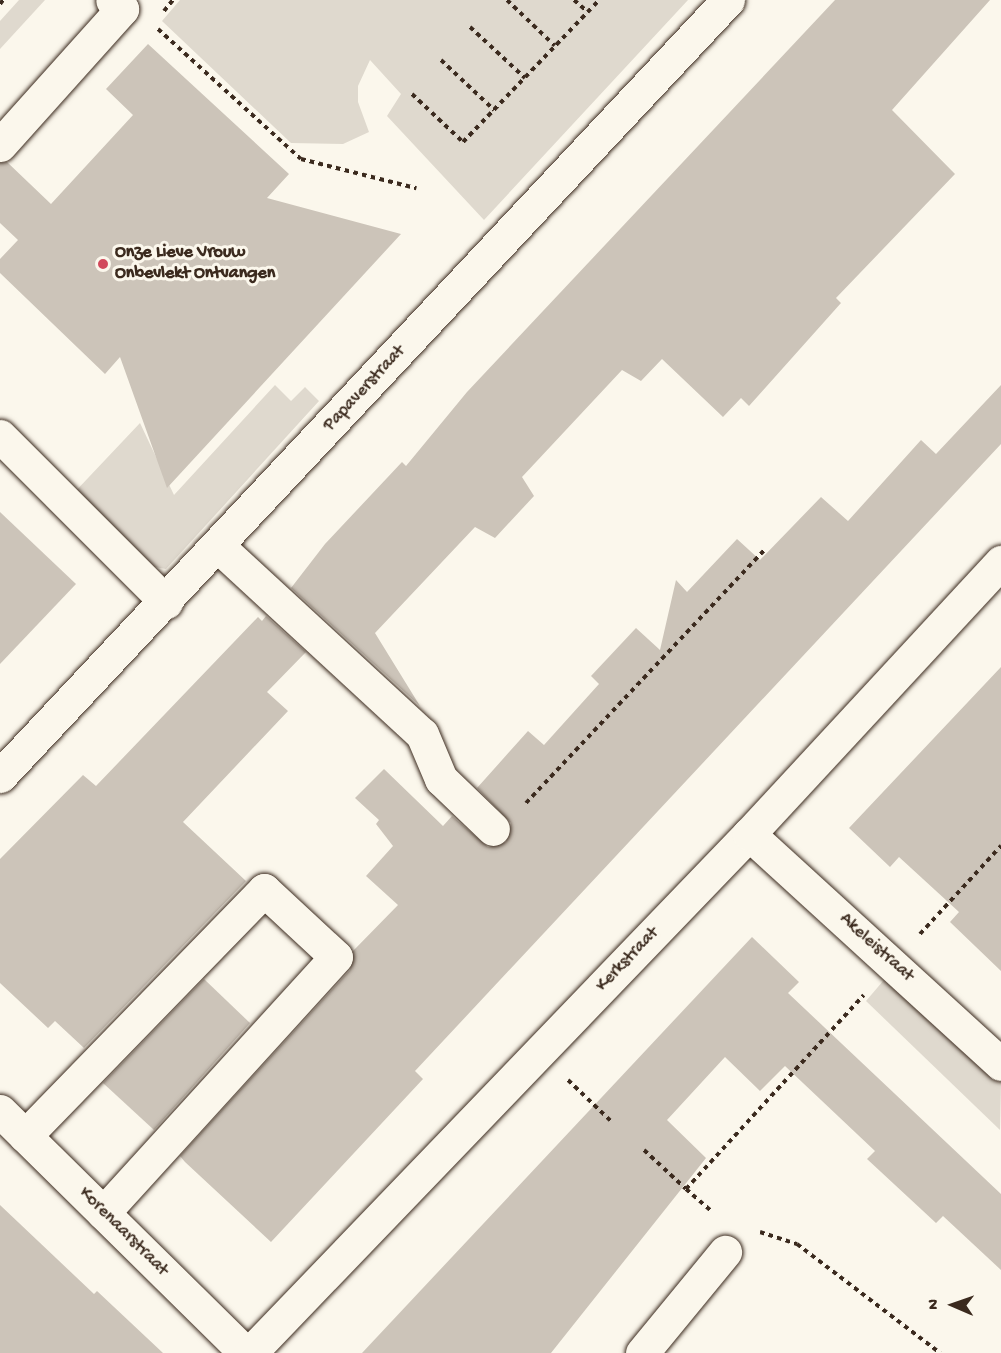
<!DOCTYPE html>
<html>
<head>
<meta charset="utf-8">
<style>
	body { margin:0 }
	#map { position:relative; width:1001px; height:1353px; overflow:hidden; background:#fbf7ec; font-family:"Gochi Hand",sans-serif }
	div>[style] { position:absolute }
	.green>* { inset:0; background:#dfd9ce }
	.building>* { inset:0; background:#ccc4b9 }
	.path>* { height:4px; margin-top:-2px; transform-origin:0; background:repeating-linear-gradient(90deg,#3b2a1e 0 4.5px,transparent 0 9px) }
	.roads { filter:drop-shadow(0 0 2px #3b2a1e) drop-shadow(0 0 2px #3b2a1e) }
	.minor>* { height:33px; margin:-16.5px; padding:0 16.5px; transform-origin:16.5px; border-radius:16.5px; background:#fbf7ec }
	.dots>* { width:16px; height:16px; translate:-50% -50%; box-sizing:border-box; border:3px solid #fbf7ec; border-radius:50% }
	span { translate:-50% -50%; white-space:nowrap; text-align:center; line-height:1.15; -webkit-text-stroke:6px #fbf7ec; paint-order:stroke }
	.poi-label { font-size:18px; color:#3b2a1e; font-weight:700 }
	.left { translate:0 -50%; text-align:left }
	.street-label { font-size:18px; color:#3b2a1e }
	.north { position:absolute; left:923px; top:1275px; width:60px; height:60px; -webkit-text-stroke:4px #fbf7ec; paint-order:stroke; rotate:272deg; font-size:16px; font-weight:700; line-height:24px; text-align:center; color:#3b2a1e }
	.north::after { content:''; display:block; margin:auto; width:21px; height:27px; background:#3b2a1e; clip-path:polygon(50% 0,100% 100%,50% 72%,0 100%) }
</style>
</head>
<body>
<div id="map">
	<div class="green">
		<i style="clip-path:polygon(19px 0,45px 0,0 49px,0 21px)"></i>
		<i style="clip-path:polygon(180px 0,688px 0,484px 220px,387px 116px,401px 94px,370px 60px,358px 86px,358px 102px,369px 132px,343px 144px,291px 143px,162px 21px)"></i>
		<i style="clip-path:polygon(275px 385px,291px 401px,305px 387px,319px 401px,166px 569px,149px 566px,71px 496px,140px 423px,174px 495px)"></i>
		<i style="clip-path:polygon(889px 974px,1001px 1082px,1000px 1130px,866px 1001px)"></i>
	</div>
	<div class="building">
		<i style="clip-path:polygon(835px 0,990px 0,892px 110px,955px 174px,836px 298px,841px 303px,749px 406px,741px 398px,723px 417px,662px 359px,641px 381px,622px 370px,522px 477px,534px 496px,495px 538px,475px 527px,375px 633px,420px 706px,291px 588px,325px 544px,402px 462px,406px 466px,467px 392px)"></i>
		<i style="clip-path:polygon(148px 44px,289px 174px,267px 198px,401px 234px,167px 488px,120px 357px,105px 374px,0 273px,0 259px,18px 240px,0 223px,0 163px,7px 162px,51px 204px,133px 115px,106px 89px)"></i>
		<i style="clip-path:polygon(1001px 385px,1001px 444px,415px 1071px,423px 1079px,271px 1242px,185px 1162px,180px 1156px,350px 970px,353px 951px,398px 905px,366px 876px,393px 846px,376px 824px,379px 820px,355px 798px,384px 769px,443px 826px,452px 816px,488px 847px,506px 842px,511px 823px,477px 788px,528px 731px,544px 745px,599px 684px,591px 676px,636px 628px,660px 650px,676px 580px,687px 592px,737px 539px,760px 560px,821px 497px,848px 521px,921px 440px,936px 454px)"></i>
		<i style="clip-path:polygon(0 512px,76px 584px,0 664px)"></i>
		<i style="clip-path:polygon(266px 616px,306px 652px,267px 692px,288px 711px,183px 822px,246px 881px,84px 1048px,55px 1021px,48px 1028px,0 983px,0 859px,83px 775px,96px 786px,258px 617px,262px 621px)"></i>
		<i style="clip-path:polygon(1001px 667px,1001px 971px,950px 922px,959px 912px,899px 857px,890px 867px,849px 828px)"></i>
		<i style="clip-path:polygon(752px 937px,799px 982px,788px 993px,1001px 1194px,1001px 1270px,943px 1216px,936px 1223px,867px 1159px,875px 1151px,785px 1066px,760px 1091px,725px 1057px,667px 1120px,706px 1158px,551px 1353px,362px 1353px)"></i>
		<i style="clip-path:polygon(204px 979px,250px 1023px,154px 1130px,103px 1083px)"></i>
		<i style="clip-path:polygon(0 1205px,94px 1294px,97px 1291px,163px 1353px,0 1353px)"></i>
	</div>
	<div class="path">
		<i style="left:507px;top:0;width:66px;rotate:43.8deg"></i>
		<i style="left:574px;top:0;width:18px;rotate:41deg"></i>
		<i style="left:0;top:4px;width:5px;rotate:-53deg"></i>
		<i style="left:164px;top:11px;width:14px;rotate:-51deg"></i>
		<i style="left:470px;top:27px;width:75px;rotate:42.8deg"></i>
		<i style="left:158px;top:29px;width:193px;rotate:42.3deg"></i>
		<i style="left:301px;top:159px;width:119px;rotate:14.2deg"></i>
		<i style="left:441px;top:60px;width:73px;rotate:43.3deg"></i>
		<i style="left:412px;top:94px;width:70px;rotate:43.3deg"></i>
		<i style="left:463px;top:142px;width:197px;rotate:-46.2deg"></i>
		<i style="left:526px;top:803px;width:350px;rotate:-46.7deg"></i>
		<i style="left:920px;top:934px;width:120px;rotate:-47.4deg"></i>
		<i style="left:568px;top:1080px;width:62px;rotate:43.7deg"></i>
		<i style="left:644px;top:1150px;width:57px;rotate:42.9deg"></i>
		<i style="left:686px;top:1189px;width:263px;rotate:-47.5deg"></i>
		<i style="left:686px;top:1189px;width:35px;rotate:41deg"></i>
		<i style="left:760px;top:1232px;width:39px;rotate:18deg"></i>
		<i style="left:797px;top:1244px;width:180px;rotate:37.3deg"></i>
	</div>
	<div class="roads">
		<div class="minor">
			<i style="left:0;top:145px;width:183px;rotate:-48.1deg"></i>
			<i style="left:122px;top:9px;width:13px;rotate:-138deg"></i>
			<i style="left:0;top:436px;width:235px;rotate:45deg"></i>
			<i style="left:218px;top:546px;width:277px;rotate:42.7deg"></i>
			<i style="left:422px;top:734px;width:49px;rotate:67.1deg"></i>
			<i style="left:441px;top:779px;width:72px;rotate:43.9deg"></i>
			<i style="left:0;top:776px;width:1064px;rotate:-46.83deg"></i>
			<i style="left:749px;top:834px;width:341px;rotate:42.4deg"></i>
			<i style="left:0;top:1111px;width:344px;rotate:44.6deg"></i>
			<i style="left:25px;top:1136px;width:343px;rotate:-45.8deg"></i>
			<i style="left:264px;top:890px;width:98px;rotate:42.9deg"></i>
			<i style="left:336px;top:957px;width:346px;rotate:132.3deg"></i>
			<i style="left:250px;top:1353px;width:720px;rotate:-46.13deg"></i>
			<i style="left:749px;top:834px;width:371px;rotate:-47.2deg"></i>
			<i style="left:642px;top:1353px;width:131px;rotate:-50.6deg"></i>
		</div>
	</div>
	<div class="dots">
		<i style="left:103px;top:264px;background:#d1495b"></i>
	</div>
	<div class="poi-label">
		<span class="left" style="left:115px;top:264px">Onze Lieve Vrouw<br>Onbevlekt Ontvangen</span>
	</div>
	<div class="street-label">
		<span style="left:365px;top:389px;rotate:-47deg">Papaverstraat</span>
		<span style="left:876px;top:948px;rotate:42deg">Akeleistraat</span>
		<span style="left:628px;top:960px;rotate:-46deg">Kerkstraat</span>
		<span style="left:123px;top:1232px;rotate:45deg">Korenaarstraat</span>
	</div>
	<div class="north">N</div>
</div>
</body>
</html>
